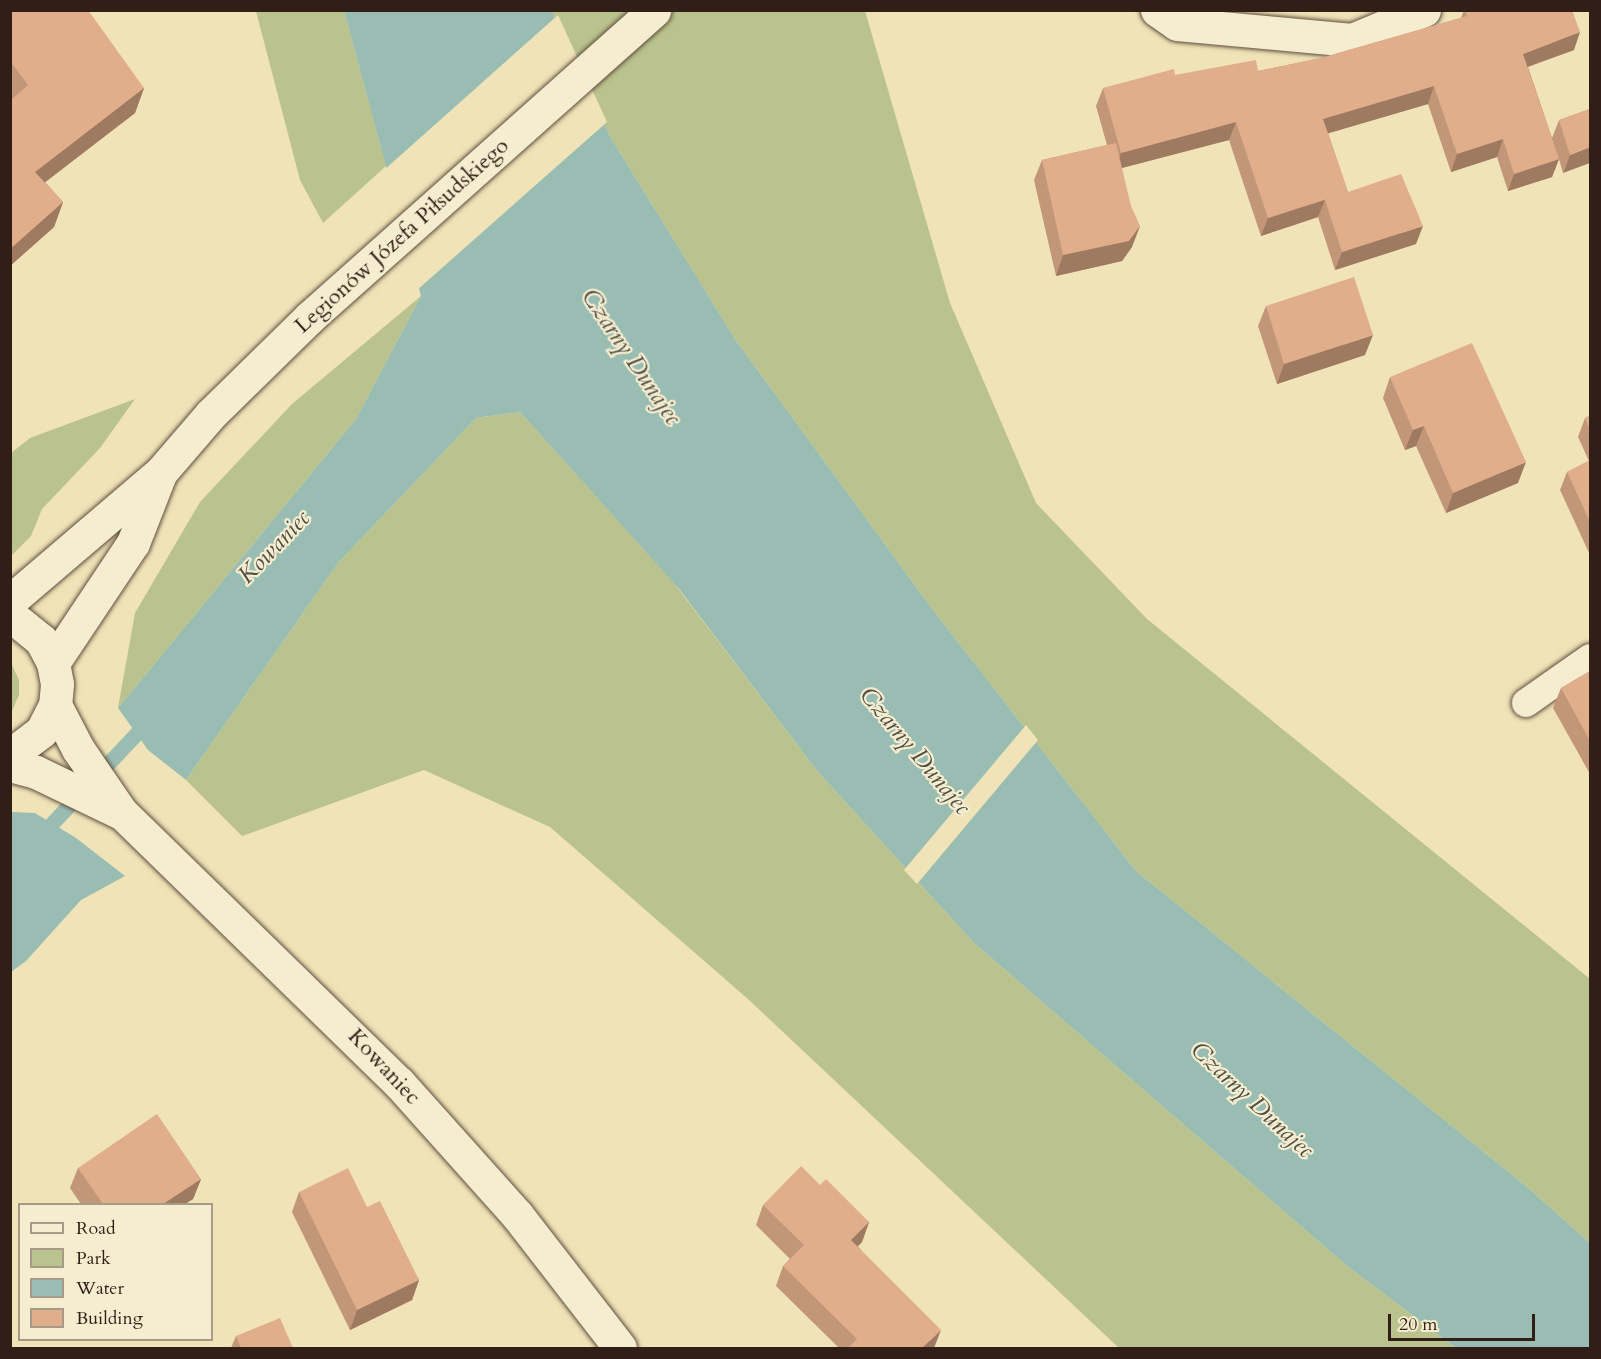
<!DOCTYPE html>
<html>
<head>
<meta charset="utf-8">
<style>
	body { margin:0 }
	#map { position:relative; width:1601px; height:1359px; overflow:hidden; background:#efe3b7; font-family:Cardo,serif }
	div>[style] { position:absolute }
	.green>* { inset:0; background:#bac38d }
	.water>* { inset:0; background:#9abdb3 }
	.pier>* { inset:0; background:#efe3b7 }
	.stream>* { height:15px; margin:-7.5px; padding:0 7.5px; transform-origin:7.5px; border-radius:7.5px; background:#9abdb3 }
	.roads { filter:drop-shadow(0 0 2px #604f3e) drop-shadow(0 0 2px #604f3e) }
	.lane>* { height:28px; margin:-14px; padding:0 14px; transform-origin:14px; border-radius:14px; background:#f5edd0 }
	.street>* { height:33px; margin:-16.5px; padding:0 16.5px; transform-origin:16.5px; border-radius:16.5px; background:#f5edd0 }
	.secondary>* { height:33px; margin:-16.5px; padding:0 16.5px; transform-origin:16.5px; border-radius:16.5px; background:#f5edd0 }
	.wall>* { inset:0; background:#c29678 }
	.shaded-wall>* { inset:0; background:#9e7a61 }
	.building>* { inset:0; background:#e1ae8b }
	span { translate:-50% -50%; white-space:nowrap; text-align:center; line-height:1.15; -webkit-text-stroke:4.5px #f5edd0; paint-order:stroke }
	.street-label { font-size:22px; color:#311e16 }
	.water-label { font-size:24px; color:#504e45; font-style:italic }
	.frame { position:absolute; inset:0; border:12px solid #311e16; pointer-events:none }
	.legend { position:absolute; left:18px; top:1203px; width:195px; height:138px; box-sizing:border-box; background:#f5edd0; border:2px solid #a79a86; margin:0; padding:8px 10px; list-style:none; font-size:18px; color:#311e16 }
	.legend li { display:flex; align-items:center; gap:12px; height:30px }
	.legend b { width:30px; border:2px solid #a79a86 }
	.scale { position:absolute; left:1388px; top:1314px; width:147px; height:27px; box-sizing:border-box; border:3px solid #311e16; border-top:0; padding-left:8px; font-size:18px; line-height:21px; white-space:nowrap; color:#311e16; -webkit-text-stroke:4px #f5edd0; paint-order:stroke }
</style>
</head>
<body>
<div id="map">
	<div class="green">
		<i style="clip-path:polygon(256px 11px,344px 11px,386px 166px,323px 223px,300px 180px)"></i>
		<i style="clip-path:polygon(552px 11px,865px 11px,950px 303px,1036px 503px,1147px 619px,1590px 979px,1590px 1243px,1526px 1186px,1136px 871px,930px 606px,735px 339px,611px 138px)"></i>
		<i style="clip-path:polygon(421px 296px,356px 419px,118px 708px,135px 613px,200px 502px,292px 404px)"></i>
		<i style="clip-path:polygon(135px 399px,100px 448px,42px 509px,31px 536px,11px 556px,11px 453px,30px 438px)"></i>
		<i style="clip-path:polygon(520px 412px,673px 582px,818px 772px,974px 943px,1347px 1266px,1456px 1348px,1119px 1348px,748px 999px,550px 827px,424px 770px,242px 836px,186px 780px,338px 563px,476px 418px)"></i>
		<i style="clip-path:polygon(11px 663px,19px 680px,19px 695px,11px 713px)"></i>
	</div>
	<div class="water">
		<i style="clip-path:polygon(344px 11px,552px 11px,611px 138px,735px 339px,930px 606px,1136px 871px,1526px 1186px,1590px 1243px,1590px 1348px,1456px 1348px,1347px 1266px,974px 943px,818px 772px,679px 589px,520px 412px,476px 418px,338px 563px,186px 780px,148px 750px,118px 708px,356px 419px,421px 296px)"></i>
		<i style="clip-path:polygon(11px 812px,35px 813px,76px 838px,125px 876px,81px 900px,26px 961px,11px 972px)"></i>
	</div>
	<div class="pier">
		<i style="clip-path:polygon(558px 15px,607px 122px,416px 291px,384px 170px)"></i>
		<i style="clip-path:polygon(1026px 725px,1038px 740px,917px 884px,904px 870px)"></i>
	</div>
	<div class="stream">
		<i style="left:10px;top:868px;width:204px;rotate:-46.8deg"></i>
	</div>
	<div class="roads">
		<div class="lane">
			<i style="left:1526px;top:703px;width:78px;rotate:-35.1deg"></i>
		</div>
		<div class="street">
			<i style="left:1157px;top:10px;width:24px;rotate:35deg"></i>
			<i style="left:1177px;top:24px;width:176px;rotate:5.2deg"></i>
			<i style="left:1352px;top:40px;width:78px;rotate:-22.6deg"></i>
		</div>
		<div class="secondary">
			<i style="left:10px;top:601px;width:199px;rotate:-40.5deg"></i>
			<i style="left:161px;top:472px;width:75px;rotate:-49.3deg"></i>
			<i style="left:210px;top:415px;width:140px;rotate:-44.4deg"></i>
			<i style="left:310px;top:317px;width:461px;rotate:-41.7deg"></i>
			<i style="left:10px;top:615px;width:40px;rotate:39deg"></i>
			<i style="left:41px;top:640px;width:26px;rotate:62deg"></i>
			<i style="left:53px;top:663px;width:21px;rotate:79deg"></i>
			<i style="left:57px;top:684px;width:21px;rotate:95deg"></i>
			<i style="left:55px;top:705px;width:29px;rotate:117deg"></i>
			<i style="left:42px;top:731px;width:40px;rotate:143deg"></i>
			<i style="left:53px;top:663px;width:144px;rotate:-56.3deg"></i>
			<i style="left:133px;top:543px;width:74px;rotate:-68.6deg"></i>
			<i style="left:55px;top:705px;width:50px;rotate:62.4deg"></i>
			<i style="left:78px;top:749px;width:76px;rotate:55.7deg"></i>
			<i style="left:121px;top:812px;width:388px;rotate:44.3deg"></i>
			<i style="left:399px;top:1083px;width:177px;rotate:48.2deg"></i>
			<i style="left:517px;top:1215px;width:168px;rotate:52.2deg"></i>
			<i style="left:10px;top:765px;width:27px;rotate:15deg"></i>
			<i style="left:36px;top:772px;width:92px;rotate:25.7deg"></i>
		</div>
	</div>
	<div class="wall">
		<i style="clip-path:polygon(10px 10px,144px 88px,135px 113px,45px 182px,63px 202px,54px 227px,10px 266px,10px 101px,12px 100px,10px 98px)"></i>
		<i style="clip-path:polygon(1464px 10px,1572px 10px,1574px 50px,1528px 67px,1552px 138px,1559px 120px,1590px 109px,1563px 173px,1559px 159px,1552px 177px,1508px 191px,1497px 157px,1451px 172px,1428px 104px,1328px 133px,1348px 192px,1416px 244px,1335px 270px,1318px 217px,1261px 236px,1229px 140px,1122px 168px,1132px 247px,1122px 261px,1056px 276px,1034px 180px,1042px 160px,1107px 145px,1096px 106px,1103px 88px,1175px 75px,1258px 71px,1321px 58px,1461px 18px)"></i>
		<i style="clip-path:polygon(1266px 306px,1365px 355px,1277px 384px,1258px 326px)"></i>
		<i style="clip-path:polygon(1390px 377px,1518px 483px,1446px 513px,1416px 446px,1405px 450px,1383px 398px)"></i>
		<i style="clip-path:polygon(1590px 416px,1590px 555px,1560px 490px,1567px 472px,1589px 461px,1578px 437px,1585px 418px)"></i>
		<i style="clip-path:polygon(1590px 671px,1590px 774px,1553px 708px,1561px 688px)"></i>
		<i style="clip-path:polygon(78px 1168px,201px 1179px,193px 1199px,185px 1204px,81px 1204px,70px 1188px)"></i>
		<i style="clip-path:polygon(820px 1185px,869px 1222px,862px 1242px,858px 1246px,934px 1348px,839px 1348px,776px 1286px,783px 1266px,790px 1259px,756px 1225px,763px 1205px)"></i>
		<i style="clip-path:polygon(299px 1192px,367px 1207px,419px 1280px,412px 1300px,350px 1330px,292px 1212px)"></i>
		<i style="clip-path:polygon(236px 1336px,293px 1348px,231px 1348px)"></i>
	</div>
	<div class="shaded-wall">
		<i style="clip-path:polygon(1580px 32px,1574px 50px,1516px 71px,1523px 54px)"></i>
		<i style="clip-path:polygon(1434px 86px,1428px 104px,1316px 137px,1323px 119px)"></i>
		<i style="clip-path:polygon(144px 88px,135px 113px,26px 197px,35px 172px)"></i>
		<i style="clip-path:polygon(1236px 122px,1229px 140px,1114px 170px,1121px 153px)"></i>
		<i style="clip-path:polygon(1503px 139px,1497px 157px,1451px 172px,1457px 154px)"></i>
		<i style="clip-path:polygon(1590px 147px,1590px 163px,1563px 173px,1570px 155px)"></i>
		<i style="clip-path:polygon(1559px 159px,1552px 177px,1508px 191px,1514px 174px)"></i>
		<i style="clip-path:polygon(1337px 196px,1325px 200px,1318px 217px,1261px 236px,1268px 218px)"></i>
		<i style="clip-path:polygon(63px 202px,54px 227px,10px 266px,10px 249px)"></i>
		<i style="clip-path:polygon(1140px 226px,1132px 247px,1122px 261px,1056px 276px,1063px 255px)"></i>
		<i style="clip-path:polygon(1423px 226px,1416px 244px,1335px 270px,1342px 252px)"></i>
		<i style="clip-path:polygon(1373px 335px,1365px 355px,1277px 384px,1284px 364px)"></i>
		<i style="clip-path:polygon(1424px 426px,1416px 446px,1405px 450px,1413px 430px)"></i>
		<i style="clip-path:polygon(1526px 462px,1518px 483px,1446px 513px,1453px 493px)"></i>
		<i style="clip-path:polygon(201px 1179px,193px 1199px,185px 1204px,163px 1204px)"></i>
		<i style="clip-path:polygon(869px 1222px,862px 1242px,844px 1260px,851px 1240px)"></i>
		<i style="clip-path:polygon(419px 1280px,412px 1300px,350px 1330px,357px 1310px)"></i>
		<i style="clip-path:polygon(941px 1330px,934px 1348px,922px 1348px)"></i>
	</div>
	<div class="building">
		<i style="clip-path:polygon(10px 10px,88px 10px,144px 88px,35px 172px,63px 202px,10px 249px,10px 101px,28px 85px,10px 61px)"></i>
		<i style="clip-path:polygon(1465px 10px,1572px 10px,1580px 32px,1523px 54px,1559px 159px,1514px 174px,1503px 139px,1457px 154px,1434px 86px,1323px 119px,1348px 192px,1401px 174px,1423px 226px,1342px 252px,1325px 200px,1337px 196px,1268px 218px,1236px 122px,1121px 153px,1103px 88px,1174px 69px,1175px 75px,1256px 60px,1258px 71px,1321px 58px,1467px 16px)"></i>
		<i style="clip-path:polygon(1590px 109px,1590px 147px,1570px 155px,1559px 120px)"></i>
		<i style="clip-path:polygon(1116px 143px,1131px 206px,1140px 226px,1129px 241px,1063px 255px,1042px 160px)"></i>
		<i style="clip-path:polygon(1354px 277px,1373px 335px,1284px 364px,1266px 306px)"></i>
		<i style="clip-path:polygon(1472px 343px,1526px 462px,1453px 493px,1424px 426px,1413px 430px,1390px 377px)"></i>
		<i style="clip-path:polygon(1590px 416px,1590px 430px,1585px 418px)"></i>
		<i style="clip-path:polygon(1590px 460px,1590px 522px,1567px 472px)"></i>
		<i style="clip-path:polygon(1590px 671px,1590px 741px,1561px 688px)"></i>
		<i style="clip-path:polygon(157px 1114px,201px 1179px,163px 1204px,103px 1204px,78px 1168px)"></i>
		<i style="clip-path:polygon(801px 1166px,820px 1185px,826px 1179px,869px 1222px,851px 1240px,941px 1330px,922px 1348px,848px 1348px,857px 1339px,783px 1266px,804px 1245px,763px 1205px)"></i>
		<i style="clip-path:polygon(348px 1168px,367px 1207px,380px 1201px,419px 1280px,357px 1310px,299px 1192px)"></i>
		<i style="clip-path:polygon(280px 1318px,293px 1348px,241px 1348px,236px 1336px)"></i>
	</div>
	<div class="street-label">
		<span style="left:402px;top:236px;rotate:-42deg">Legionów Józefa Piłsudskiego</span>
		<span style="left:384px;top:1067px;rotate:47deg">Kowaniec</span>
	</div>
	<div class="water-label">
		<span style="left:631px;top:357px;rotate:56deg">Czarny Dunajec</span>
		<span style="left:274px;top:547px;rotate:-46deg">Kowaniec</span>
		<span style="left:915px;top:751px;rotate:50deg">Czarny Dunajec</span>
		<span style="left:1252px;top:1100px;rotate:43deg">Czarny Dunajec</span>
	</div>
	<div class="frame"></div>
	<ul class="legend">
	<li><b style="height:8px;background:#f5edd0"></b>Road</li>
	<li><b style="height:16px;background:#bac38d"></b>Park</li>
	<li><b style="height:16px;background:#9abdb3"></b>Water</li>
	<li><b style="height:16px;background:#e1ae8b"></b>Building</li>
	</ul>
	<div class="scale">20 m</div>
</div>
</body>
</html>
